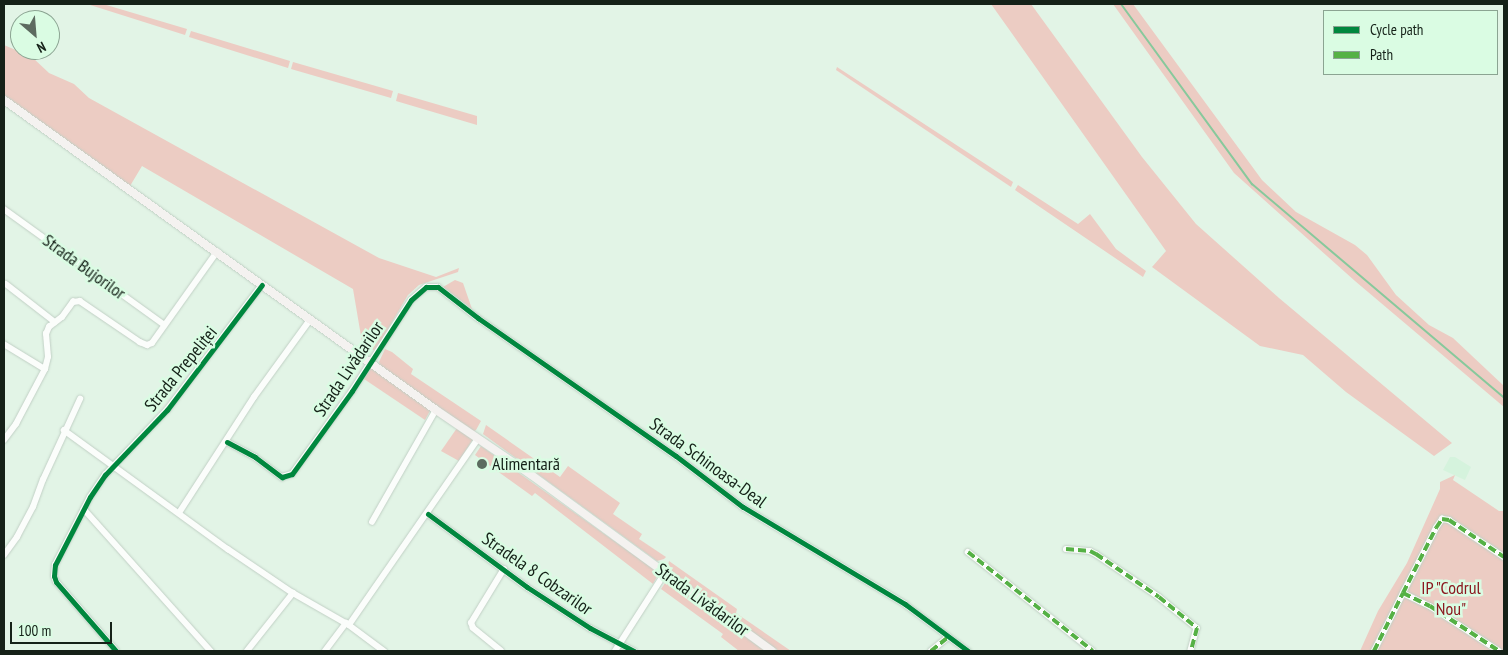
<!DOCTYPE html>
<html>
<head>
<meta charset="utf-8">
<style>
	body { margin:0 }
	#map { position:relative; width:1508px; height:655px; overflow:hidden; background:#e2f4e6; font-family:"PT Sans Narrow",sans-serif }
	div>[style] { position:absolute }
	.built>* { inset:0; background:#d5f3dd }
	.green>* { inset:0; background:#ecccc3 }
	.stream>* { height:2px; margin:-1px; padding:0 1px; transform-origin:1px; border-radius:1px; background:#87c99c }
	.roads { filter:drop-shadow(0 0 1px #c1d0c5) drop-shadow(0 0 1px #c1d0c5) }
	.street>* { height:5.5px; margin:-2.75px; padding:0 2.75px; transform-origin:2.75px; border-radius:2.75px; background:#fbfdfb }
	.secondary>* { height:8px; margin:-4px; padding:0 4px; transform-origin:4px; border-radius:4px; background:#f4f2f0 }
	.quiet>* { height:4px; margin-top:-2px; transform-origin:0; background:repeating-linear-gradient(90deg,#55b145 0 8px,transparent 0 12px) }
	.cycleway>* { height:5px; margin:-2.5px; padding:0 2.5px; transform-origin:2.5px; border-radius:2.5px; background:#00873e }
	.dots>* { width:14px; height:14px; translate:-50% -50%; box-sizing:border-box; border:2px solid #dafce3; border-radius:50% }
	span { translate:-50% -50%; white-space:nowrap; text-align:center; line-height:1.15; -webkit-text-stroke:5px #dafce3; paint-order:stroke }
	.street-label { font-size:18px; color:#152118 }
	.poi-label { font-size:18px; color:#152118 }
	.left { translate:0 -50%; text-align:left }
	.park-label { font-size:18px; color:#8c1920 }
	.frame { position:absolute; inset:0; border:5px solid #152118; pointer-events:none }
	.legend { position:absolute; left:1323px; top:10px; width:175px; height:65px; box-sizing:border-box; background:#dafce3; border:1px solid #8ba492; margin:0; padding:6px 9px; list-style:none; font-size:15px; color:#152118 }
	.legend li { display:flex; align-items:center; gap:10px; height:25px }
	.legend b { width:25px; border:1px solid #8ba492 }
	.north { position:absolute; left:10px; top:10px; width:50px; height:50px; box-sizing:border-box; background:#dafce3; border:1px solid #8ba492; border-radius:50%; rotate:153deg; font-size:14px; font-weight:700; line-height:20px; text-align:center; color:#152118 }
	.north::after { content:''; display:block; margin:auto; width:18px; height:22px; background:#5d6b60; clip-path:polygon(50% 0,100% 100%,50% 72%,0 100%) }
	.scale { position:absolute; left:10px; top:622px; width:102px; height:22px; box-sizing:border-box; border:2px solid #152118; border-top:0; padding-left:6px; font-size:15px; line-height:18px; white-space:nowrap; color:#152118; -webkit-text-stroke:4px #dafce3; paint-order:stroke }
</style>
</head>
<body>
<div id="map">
	<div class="built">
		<i style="clip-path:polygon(1450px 457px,1455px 457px,1471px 467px,1465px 480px,1443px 470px)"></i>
	</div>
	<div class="green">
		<i style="clip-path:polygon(87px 4px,103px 4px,187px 29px,185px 35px)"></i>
		<i style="clip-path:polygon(991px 4px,1031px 4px,1142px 157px,1196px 224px,1279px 298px,1452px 443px,1434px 456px,1346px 392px,1303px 355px,1260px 346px,1152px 267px,1166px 251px)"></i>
		<i style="clip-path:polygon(1113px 4px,1133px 4px,1262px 180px,1296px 212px,1355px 245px,1367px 255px,1396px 295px,1429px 325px,1453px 338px,1504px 386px,1504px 407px,1355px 281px,1234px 173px)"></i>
		<i style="clip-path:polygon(191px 31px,290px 61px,288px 68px,189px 37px)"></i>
		<i style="clip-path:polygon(4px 45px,32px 57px,49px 73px,74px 84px,89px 98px,379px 258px,436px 277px,459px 268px,458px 272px,419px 285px,408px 295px,375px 351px,362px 342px,353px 289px,142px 166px,130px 186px,4px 97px)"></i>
		<i style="clip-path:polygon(293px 62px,393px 91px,391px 98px,291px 69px)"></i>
		<i style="clip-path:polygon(837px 67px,1013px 182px,1011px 187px,836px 70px)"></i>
		<i style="clip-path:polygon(398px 93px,477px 116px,477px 125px,396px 101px)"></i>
		<i style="clip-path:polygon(1018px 185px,1078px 224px,1090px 214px,1116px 249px,1146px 271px,1143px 277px,1015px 190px)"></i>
		<i style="clip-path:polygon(455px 280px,463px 283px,472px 309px,443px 287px)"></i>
		<i style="clip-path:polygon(385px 349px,392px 352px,413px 369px,411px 374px,481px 421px,476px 430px,473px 432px,449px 416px,381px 367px,379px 362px)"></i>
		<i style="clip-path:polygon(371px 366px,431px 409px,425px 420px,364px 379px)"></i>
		<i style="clip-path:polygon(486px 425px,560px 477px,568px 466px,620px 503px,613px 514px,642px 534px,639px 539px,666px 557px,664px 559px,657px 561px,483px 434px)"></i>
		<i style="clip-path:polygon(457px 428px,473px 439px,459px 461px,441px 451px)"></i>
		<i style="clip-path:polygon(481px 446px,659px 573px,653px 584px,535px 493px,532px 496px,475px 455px)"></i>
		<i style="clip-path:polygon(1455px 475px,1453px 480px,1499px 511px,1504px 511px,1504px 651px,1360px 651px,1378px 611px,1407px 563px,1440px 489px,1440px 482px)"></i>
		<i style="clip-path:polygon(669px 561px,737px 609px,736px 613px,791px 651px,779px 651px,697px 593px,667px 570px)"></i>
		<i style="clip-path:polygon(667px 580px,765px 651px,739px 651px,721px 637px,723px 634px,661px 589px)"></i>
	</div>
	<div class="stream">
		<i style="left:1121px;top:4px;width:223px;rotate:54deg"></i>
		<i style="left:1252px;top:184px;width:331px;rotate:40.3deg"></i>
	</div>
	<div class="roads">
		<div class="street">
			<i style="left:4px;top:209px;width:198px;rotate:35.8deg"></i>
			<i style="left:6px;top:284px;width:62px;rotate:37.8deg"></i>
			<i style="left:4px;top:344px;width:48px;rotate:31.4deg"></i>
			<i style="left:64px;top:430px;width:203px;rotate:36deg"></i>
			<i style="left:228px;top:549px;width:78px;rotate:34.1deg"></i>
			<i style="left:293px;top:593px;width:64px;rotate:29.7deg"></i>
			<i style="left:349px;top:625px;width:44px;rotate:36.6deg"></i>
			<i style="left:4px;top:440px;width:20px;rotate:-53deg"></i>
			<i style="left:16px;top:424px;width:62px;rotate:-62.2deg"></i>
			<i style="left:45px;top:369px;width:12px;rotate:-76deg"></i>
			<i style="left:48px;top:357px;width:23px;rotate:-95deg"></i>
			<i style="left:46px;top:334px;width:8px;rotate:-67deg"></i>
			<i style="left:49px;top:327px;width:16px;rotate:-38deg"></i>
			<i style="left:62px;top:317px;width:19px;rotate:-54deg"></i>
			<i style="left:73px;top:302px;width:7px;rotate:-8deg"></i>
			<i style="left:80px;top:301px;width:73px;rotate:34.3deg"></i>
			<i style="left:140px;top:342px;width:8px;rotate:23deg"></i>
			<i style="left:147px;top:345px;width:5px;rotate:-22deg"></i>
			<i style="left:152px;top:343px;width:112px;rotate:-54.5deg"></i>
			<i style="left:227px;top:442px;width:32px;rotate:28deg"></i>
			<i style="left:255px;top:457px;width:34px;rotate:37deg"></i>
			<i style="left:282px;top:477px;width:10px;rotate:-17deg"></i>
			<i style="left:292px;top:474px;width:102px;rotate:-54.1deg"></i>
			<i style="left:352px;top:391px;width:108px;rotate:-57deg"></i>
			<i style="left:411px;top:300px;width:20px;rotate:-41deg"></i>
			<i style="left:426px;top:287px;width:12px"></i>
			<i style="left:438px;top:287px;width:51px;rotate:37.8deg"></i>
			<i style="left:478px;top:318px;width:241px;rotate:34.9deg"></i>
			<i style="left:676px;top:456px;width:84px;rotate:37.3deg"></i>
			<i style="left:743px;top:507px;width:189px;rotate:30.9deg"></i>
			<i style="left:905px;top:604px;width:79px;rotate:36.7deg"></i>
			<i style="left:84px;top:509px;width:191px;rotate:48.2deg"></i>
			<i style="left:179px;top:513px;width:138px;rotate:-57.1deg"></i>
			<i style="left:254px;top:397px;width:95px;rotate:-54deg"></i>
			<i style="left:428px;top:514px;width:123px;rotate:36.4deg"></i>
			<i style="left:527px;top:587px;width:75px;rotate:33.1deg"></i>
			<i style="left:590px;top:628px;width:50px;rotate:27.6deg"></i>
			<i style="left:372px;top:522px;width:129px;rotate:-60.3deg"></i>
			<i style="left:1066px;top:549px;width:24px;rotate:5deg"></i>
			<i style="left:1090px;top:551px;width:7px;rotate:27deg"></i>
			<i style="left:1096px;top:554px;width:76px;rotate:34.3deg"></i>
			<i style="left:1159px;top:597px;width:49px;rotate:39.2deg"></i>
			<i style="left:1197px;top:628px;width:24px;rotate:105deg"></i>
			<i style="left:968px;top:552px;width:159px;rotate:38.4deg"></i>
			<i style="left:4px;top:555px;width:22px;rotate:-54deg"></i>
			<i style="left:17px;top:537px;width:34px;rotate:-62deg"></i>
			<i style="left:33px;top:507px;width:29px;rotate:-70deg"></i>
			<i style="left:43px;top:480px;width:89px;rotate:-65.4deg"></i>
			<i style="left:1403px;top:593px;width:73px;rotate:-63.1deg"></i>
			<i style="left:1436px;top:528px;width:11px;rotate:-56deg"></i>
			<i style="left:1442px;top:519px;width:7px;rotate:8deg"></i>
			<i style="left:1449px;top:520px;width:66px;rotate:33.9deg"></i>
			<i style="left:349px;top:625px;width:226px;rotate:-55.3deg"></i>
			<i style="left:116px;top:651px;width:91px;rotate:-131deg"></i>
			<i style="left:56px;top:582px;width:6px;rotate:-108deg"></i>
			<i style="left:54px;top:576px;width:11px;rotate:-85deg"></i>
			<i style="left:55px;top:565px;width:76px;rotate:-62.8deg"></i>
			<i style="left:90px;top:497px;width:27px;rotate:-56deg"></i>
			<i style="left:105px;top:475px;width:90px;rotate:-46.4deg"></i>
			<i style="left:167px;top:410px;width:157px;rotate:-52.8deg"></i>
			<i style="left:247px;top:651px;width:74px;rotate:-51.6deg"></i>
			<i style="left:325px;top:651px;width:35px;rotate:-53deg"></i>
			<i style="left:501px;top:651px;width:36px;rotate:-141deg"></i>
			<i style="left:473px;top:628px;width:5px;rotate:-112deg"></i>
			<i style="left:471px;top:623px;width:63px;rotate:-58.6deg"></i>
			<i style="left:615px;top:651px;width:93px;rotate:-57.3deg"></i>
			<i style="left:931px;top:651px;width:22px;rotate:-39deg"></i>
			<i style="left:1374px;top:651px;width:65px;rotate:-63.4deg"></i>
			<i style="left:1403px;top:593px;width:30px;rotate:26deg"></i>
			<i style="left:1430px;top:606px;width:82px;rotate:33.1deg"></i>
		</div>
		<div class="secondary">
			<i style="left:4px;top:100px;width:532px;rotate:35.66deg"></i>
			<i style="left:436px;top:410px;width:114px;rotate:34.2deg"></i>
			<i style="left:530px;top:474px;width:300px;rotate:36.2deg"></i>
		</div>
	</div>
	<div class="quiet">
		<i style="left:1066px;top:549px;width:24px;rotate:5deg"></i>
		<i style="left:1090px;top:551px;width:7px;rotate:27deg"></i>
		<i style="left:1096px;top:554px;width:76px;rotate:34.3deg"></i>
		<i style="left:1159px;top:597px;width:49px;rotate:39.2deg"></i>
		<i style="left:1197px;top:628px;width:24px;rotate:105deg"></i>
		<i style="left:968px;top:552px;width:159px;rotate:38.4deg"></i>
		<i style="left:1403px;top:593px;width:73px;rotate:-63.1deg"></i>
		<i style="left:1436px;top:528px;width:11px;rotate:-56deg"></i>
		<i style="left:1442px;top:519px;width:7px;rotate:8deg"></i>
		<i style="left:1449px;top:520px;width:66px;rotate:33.9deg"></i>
		<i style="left:931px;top:651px;width:22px;rotate:-39deg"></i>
		<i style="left:1374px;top:651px;width:65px;rotate:-63.4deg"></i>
		<i style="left:1403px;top:593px;width:30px;rotate:26deg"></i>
		<i style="left:1430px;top:606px;width:82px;rotate:33.1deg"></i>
	</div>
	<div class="cycleway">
		<i style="left:227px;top:442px;width:32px;rotate:28deg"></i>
		<i style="left:255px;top:457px;width:34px;rotate:37deg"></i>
		<i style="left:282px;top:477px;width:10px;rotate:-17deg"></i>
		<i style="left:292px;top:474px;width:102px;rotate:-54.1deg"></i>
		<i style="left:352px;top:391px;width:108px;rotate:-57deg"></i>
		<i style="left:411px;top:300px;width:20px;rotate:-41deg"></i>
		<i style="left:426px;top:287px;width:12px"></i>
		<i style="left:438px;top:287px;width:51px;rotate:37.8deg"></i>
		<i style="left:478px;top:318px;width:241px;rotate:34.9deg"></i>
		<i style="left:676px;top:456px;width:84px;rotate:37.3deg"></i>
		<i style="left:743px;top:507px;width:189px;rotate:30.9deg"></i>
		<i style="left:905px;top:604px;width:79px;rotate:36.7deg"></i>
		<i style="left:428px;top:514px;width:123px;rotate:36.4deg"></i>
		<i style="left:527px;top:587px;width:75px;rotate:33.1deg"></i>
		<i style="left:590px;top:628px;width:50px;rotate:27.6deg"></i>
		<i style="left:116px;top:651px;width:91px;rotate:-131deg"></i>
		<i style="left:56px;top:582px;width:6px;rotate:-108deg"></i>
		<i style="left:54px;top:576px;width:11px;rotate:-85deg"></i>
		<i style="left:55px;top:565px;width:76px;rotate:-62.8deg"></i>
		<i style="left:90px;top:497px;width:27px;rotate:-56deg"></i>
		<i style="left:105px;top:475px;width:90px;rotate:-46.4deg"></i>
		<i style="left:167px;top:410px;width:157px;rotate:-52.8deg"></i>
	</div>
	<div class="dots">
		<i style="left:482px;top:464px;background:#5d6b60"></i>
	</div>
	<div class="street-label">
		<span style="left:84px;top:267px;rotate:36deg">Strada Bujorilor</span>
		<span style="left:181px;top:369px;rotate:-51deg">Strada Prepeliței</span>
		<span style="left:349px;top:369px;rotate:-56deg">Strada Livădarilor</span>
		<span style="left:708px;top:463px;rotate:36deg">Strada Schinoasa-Deal</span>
		<span style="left:537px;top:574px;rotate:35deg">Stradela 8 Cobzarilor</span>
		<span style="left:702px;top:600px;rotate:36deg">Strada Livădarilor</span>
	</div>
	<div class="poi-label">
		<span class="left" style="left:492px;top:464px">Alimentară</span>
	</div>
	<div class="park-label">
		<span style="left:1451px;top:599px">IP "Codrul<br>Nou"</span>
	</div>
	<div class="frame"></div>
	<ul class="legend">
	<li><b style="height:6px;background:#00873e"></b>Cycle path</li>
	<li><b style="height:6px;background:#55b145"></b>Path</li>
	</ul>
	<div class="north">N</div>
	<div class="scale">100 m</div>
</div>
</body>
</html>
